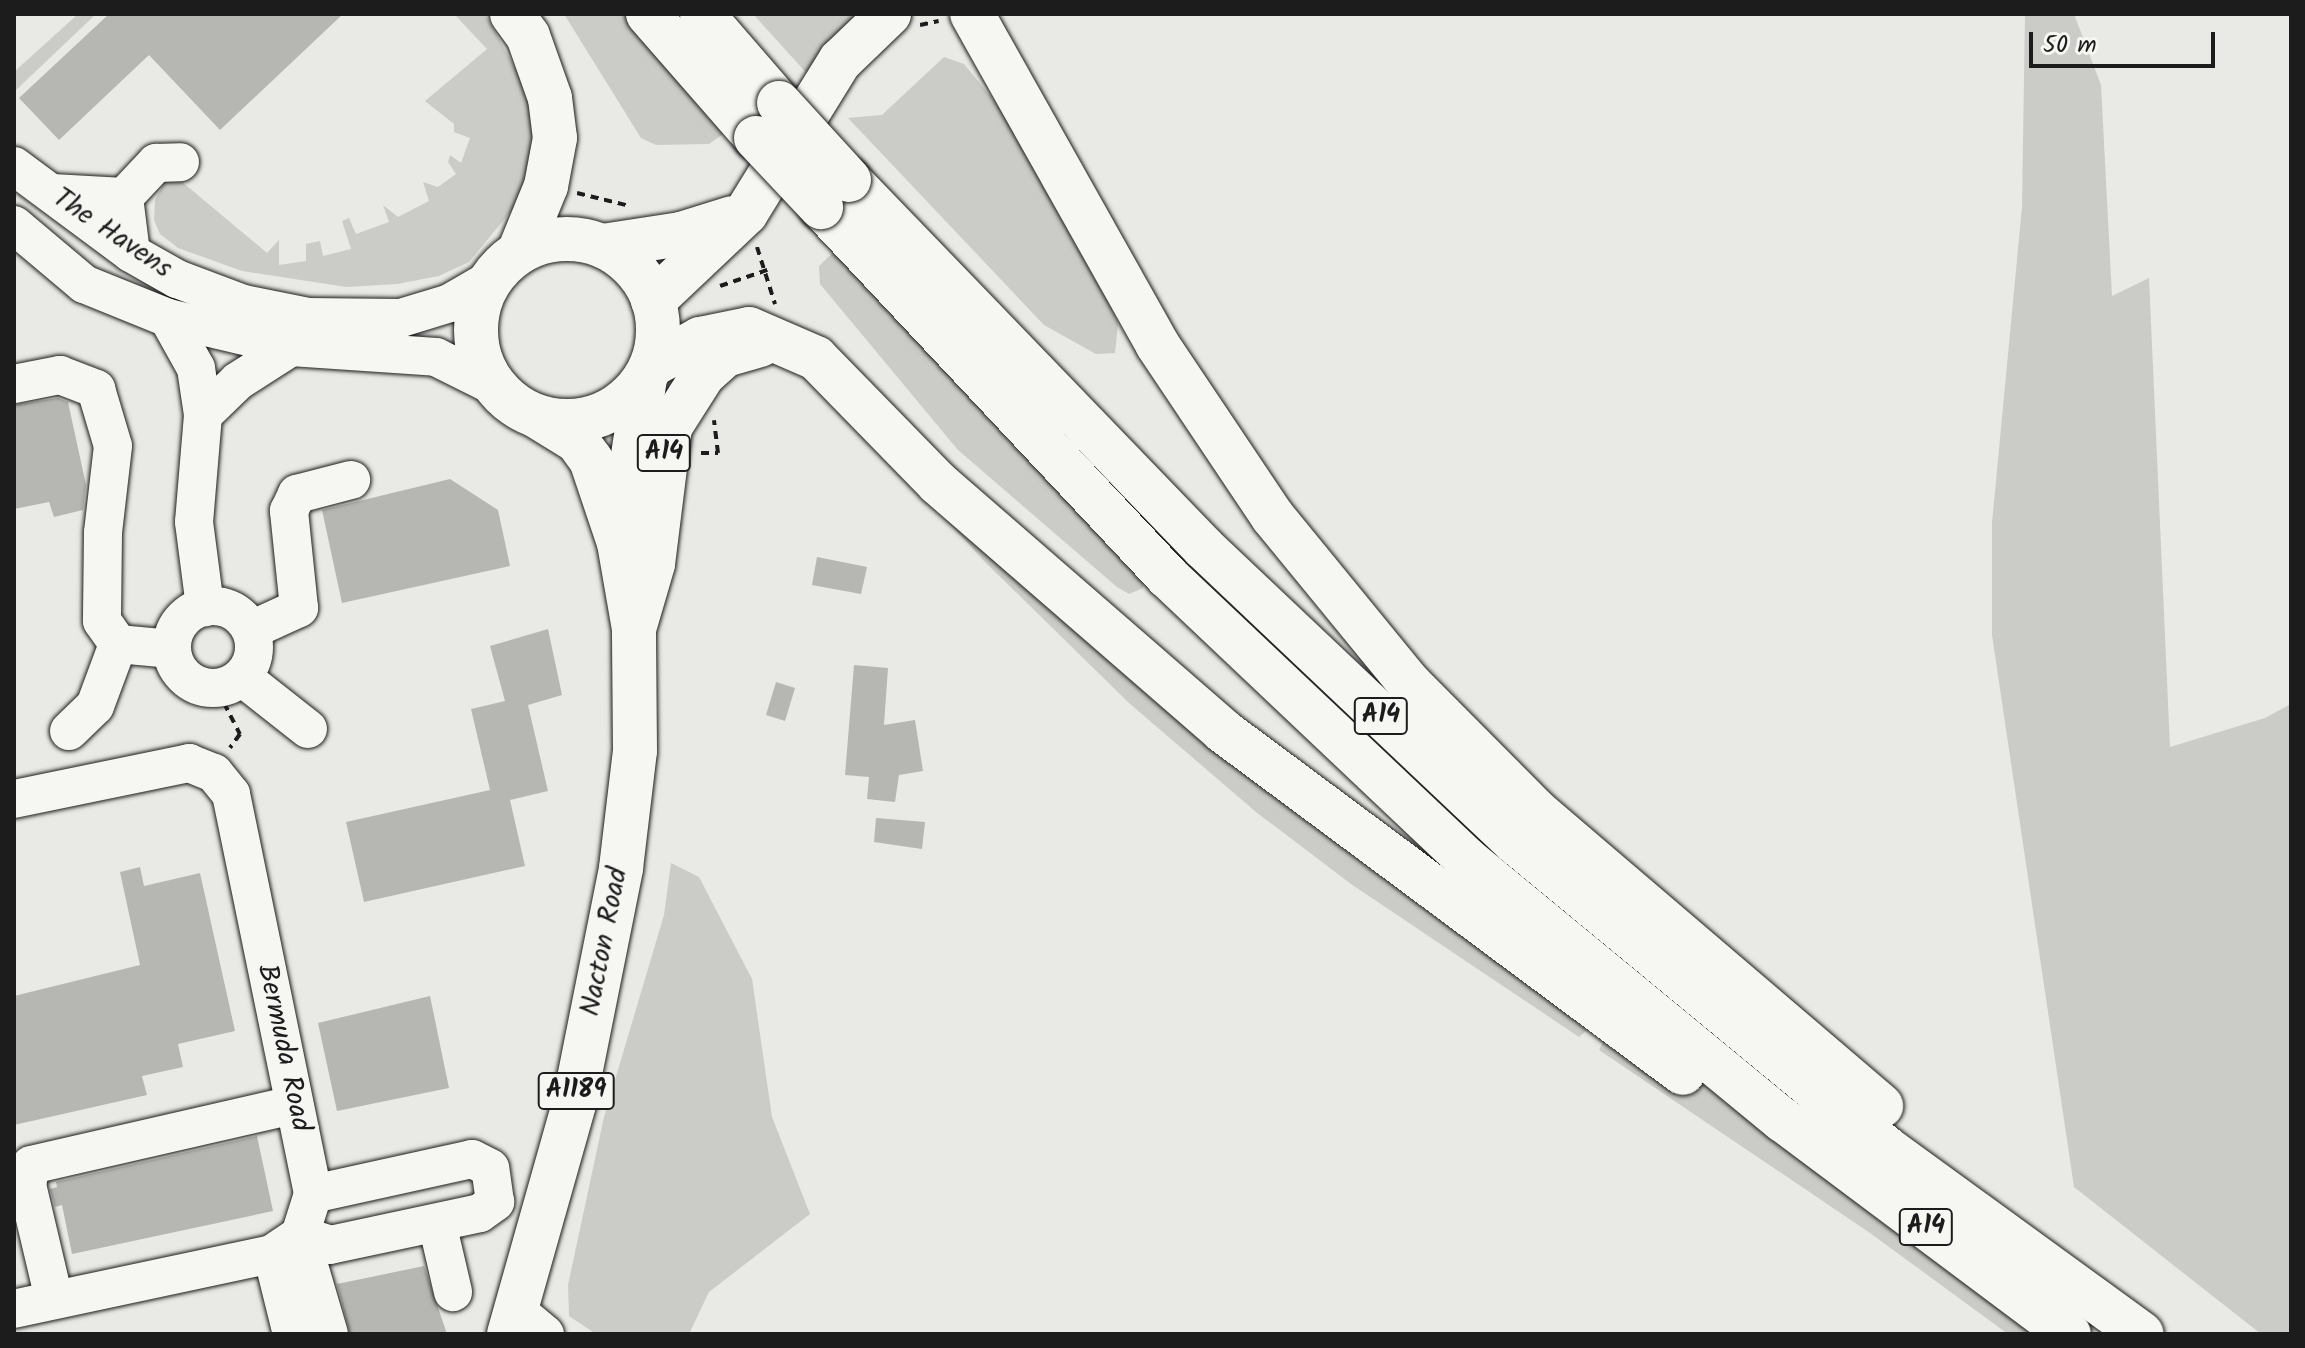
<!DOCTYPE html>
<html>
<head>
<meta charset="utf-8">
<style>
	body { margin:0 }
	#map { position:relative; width:2305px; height:1348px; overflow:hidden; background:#e9e9e5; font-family:Kalam,sans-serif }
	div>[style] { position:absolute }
	.green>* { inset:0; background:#cbcbc7 }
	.building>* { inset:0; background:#b6b6b3 }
	.path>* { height:4px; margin-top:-2px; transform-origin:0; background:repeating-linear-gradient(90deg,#1c1c1c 0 8px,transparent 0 14px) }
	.roads { filter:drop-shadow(0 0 2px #1c1c1c) drop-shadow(0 0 2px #1c1c1c) }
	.minor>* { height:38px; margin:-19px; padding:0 19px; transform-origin:19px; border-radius:19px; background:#f6f6f2 }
	.minor>.ring { margin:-19px; padding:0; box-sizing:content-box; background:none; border:38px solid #f6f6f2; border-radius:50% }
	.major>* { height:44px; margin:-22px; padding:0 22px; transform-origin:22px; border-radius:22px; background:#f6f6f2 }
	.major>.ring { margin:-22px; padding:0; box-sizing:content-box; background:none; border:44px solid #f6f6f2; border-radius:50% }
	.highway>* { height:44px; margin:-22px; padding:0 22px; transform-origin:22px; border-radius:22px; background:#f6f6f2 }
	.bridges { filter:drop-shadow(0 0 2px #1c1c1c) drop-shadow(0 0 2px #1c1c1c) }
	.highway-bridge>* { height:44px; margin:-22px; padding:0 22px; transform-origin:22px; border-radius:22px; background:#f6f6f2 }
	span { translate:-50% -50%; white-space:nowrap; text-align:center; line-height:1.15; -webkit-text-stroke:7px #f6f6f2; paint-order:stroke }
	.shield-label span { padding:2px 6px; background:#f6f6f2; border:2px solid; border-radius:6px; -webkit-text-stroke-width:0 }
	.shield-label { font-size:26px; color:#1c1c1c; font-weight:700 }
	.street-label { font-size:28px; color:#1c1c1c }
	.frame { position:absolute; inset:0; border:16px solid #1c1c1c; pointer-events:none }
	.scale { position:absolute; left:2029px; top:32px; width:186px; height:36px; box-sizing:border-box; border:4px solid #1c1c1c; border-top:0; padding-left:10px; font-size:24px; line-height:28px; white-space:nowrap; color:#1c1c1c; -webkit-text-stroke:6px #f6f6f2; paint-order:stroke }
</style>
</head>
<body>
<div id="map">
	<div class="green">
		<i style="clip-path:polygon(78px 14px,96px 14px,14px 92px,14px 72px)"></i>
		<i style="clip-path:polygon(454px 14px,485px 14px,520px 77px,546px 87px,521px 199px,469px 262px,439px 276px,397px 284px,346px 287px,242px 271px,178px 248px,160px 234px,154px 220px,155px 200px,166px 179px,175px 176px,267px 253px,279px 240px,279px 265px,306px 261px,306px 244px,320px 241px,323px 256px,351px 249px,342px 221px,349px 218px,356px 234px,389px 222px,383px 205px,398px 217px,429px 201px,423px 182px,438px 187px,456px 174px,448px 162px,450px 155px,461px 163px,470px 138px,454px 132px,454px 124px,425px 101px,487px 49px)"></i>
		<i style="clip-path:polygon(564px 14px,633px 14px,726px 132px,709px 144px,656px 145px,641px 138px)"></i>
		<i style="clip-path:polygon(753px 14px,855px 14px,851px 38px,822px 90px)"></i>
		<i style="clip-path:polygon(2025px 14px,2074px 14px,2101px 85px,2112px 296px,2149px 278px,2170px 747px,2265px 718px,2291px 704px,2291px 1334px,2261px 1334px,2074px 1187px,1992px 635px,1992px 523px,2022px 207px)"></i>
		<i style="clip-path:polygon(944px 57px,964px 64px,1001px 109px,1102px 284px,1118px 324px,1115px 353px,1096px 354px,1044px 325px,848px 118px,882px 115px)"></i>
		<i style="clip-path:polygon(842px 244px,1147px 566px,1143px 588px,1129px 594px,1117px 587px,958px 450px,820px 284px,819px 266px)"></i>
		<i style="clip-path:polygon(890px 459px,1666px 1056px,2055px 1334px,2008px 1334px,1870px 1233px,1599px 1050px,1603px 1042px,1598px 1037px,1599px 1020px,1579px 1037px,1351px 884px,1256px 812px,1129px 703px,986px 563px)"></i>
		<i style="clip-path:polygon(671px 863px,699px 877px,752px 979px,772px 1117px,810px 1214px,709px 1292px,689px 1334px,596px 1334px,569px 1316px,568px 1285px,604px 1117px,664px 915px)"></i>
	</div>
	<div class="building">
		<i style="clip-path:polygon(109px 14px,343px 14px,220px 130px,149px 55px,59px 140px,19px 98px)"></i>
		<i style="clip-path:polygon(58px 398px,68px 402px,86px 485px,83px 510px,54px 517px,49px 502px,14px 509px,14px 405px)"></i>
		<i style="clip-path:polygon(450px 479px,498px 510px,510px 566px,342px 603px,322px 510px)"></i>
		<i style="clip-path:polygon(817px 557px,867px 567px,861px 594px,812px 585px)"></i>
		<i style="clip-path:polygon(548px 629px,562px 695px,528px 705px,548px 791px,510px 800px,525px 866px,364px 902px,346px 822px,490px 790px,471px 709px,505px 701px,490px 646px)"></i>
		<i style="clip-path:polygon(854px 665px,888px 668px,884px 725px,915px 720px,923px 771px,899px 775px,895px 802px,867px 799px,869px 777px,845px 775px)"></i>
		<i style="clip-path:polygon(776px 682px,795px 688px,785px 721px,766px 715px)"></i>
		<i style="clip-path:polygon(876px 818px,925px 822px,922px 849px,874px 842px)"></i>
		<i style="clip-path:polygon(140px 867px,144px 886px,200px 873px,235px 1031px,178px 1044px,183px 1067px,142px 1076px,147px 1095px,14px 1125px,14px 996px,140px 965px,120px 872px)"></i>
		<i style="clip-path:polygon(430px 996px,449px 1088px,337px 1111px,318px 1023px)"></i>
		<i style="clip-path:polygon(257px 1136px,273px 1211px,72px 1254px,62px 1205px,55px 1207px,50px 1189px,57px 1187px,56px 1182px)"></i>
		<i style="clip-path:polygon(424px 1266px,447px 1334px,350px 1334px,337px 1284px)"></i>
	</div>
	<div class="path">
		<i style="left:920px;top:25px;width:19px;rotate:-12deg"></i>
		<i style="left:577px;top:193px;width:55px;rotate:13.8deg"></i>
		<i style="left:757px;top:247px;width:60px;rotate:72.5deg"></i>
		<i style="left:720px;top:286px;width:50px;rotate:-18.8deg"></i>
		<i style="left:701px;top:453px;width:17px"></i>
		<i style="left:718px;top:453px;width:33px;rotate:-97deg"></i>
		<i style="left:224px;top:703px;width:35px;rotate:63deg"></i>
		<i style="left:240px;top:734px;width:17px;rotate:126deg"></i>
	</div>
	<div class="roads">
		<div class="minor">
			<i style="left:14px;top:166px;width:146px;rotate:36.6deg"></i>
			<i style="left:131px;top:253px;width:53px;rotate:29.5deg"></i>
			<i style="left:177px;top:279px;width:71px;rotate:20.7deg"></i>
			<i style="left:243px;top:304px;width:66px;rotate:11.3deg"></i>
			<i style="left:308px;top:317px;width:93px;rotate:0.6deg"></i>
			<i style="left:401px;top:318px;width:51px;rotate:-17deg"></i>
			<i style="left:450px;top:303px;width:48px;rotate:-30.3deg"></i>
			<i style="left:52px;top:193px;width:72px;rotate:3.2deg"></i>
			<i style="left:124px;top:197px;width:56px;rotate:82.9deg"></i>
			<i style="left:124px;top:197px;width:47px;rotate:-46.7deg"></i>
			<i style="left:156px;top:163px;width:24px;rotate:-2deg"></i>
			<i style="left:14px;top:225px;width:92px;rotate:40.1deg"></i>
			<i style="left:84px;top:284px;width:91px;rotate:22deg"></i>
			<i style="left:168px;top:318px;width:126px;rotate:13.3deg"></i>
			<i style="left:291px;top:347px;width:145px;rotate:3.9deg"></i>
			<i style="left:436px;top:357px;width:65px;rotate:26.6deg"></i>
			<i style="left:168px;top:318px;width:57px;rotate:60.8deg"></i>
			<i style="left:196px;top:368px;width:48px;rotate:81.5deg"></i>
			<i style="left:203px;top:415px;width:107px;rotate:94.8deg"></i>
			<i style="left:194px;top:522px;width:86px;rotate:82.6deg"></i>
			<i style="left:14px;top:384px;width:47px;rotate:-11.1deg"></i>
			<i style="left:60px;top:375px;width:39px;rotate:21deg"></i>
			<i style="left:96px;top:389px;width:59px;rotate:73.4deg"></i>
			<i style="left:113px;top:446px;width:88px;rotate:96.6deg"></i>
			<i style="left:103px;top:533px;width:88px;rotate:90.7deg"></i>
			<i style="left:102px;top:621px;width:28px;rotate:55deg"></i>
			<i style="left:118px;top:644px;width:54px;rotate:5.3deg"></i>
			<i style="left:203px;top:415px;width:49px;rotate:-44.2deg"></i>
			<i style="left:238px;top:381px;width:63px;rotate:-32.7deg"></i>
			<i class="ring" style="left:172px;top:606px;width:44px;height:44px"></i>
			<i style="left:251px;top:630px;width:53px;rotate:-24.6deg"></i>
			<i style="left:299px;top:608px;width:98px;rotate:-95.9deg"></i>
			<i style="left:289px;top:511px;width:19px;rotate:-65deg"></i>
			<i style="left:297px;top:494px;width:56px;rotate:-14.5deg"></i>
			<i style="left:242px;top:677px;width:84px;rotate:38.2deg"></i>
			<i style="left:69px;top:731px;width:36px;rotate:-44deg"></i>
			<i style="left:95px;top:706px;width:66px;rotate:-69.6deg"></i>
			<i style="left:14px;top:799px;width:179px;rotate:-11.6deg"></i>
			<i style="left:189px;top:763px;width:27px;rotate:22deg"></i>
			<i style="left:214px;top:773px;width:27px;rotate:51deg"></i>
			<i style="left:231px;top:794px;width:408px;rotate:78.4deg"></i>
			<i style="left:313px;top:1194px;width:43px;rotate:107.6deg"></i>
			<i style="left:300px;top:1235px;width:34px;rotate:146deg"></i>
			<i style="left:272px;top:1254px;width:264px;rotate:168deg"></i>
			<i style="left:437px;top:1223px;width:71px;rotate:76.9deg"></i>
			<i style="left:300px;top:1235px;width:32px;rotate:18deg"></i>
			<i style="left:330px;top:1245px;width:153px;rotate:-12deg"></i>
			<i style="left:480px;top:1213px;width:19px;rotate:-36deg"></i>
			<i style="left:495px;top:1202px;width:34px;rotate:-98deg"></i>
			<i style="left:490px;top:1168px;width:20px;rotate:-153deg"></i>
			<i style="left:472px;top:1159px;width:163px;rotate:167.6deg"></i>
			<i style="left:300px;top:1235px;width:103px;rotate:73.7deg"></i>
			<i style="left:272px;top:1254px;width:82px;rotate:76deg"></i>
			<i style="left:54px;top:1299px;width:117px;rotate:-103.3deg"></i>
			<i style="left:27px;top:1185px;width:20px;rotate:-79deg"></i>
			<i style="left:31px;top:1165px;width:270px;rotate:-12.9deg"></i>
			<i style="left:516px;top:1310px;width:38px;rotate:40deg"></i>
		</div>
		<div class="major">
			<i class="ring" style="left:476px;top:239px;width:138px;height:138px"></i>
			<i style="left:603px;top:246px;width:79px;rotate:-8.7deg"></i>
			<i style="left:681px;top:234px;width:53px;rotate:-17.4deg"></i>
			<i style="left:653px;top:301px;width:128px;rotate:-43.4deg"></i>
			<i style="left:746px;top:213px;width:179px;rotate:-58.3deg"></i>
			<i style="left:840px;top:61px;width:68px;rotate:-43.8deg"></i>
			<i style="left:620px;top:538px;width:162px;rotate:-81.1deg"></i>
			<i style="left:509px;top:1334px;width:239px;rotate:-74.2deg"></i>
			<i style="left:574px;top:1104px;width:241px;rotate:-78.7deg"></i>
			<i style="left:621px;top:868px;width:118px;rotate:-83.2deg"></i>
			<i style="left:635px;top:751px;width:122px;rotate:-90.5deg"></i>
			<i style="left:634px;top:629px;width:87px;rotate:-99.9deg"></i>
			<i style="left:619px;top:543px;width:88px;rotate:-108.6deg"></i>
			<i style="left:591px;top:460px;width:24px;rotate:-126deg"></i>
			<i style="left:577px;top:441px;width:46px;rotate:-148.4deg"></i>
		</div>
		<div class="highway">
			<i style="left:512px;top:14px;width:27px;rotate:54deg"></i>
			<i style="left:528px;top:36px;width:66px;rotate:70.5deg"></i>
			<i style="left:550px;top:98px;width:40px;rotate:82.9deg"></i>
			<i style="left:555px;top:138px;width:49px;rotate:100.6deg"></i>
			<i style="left:546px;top:186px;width:71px;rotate:112.2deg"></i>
			<i style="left:648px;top:14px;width:164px;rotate:48.9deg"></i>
			<i style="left:702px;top:14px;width:118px;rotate:49.1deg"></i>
			<i style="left:972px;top:14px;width:378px;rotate:60.7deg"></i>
			<i style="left:1157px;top:344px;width:208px;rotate:56.2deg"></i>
			<i style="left:1273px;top:517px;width:213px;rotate:50.7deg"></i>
			<i style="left:1408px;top:682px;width:182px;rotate:45.2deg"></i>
			<i style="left:1536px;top:811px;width:454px;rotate:40.5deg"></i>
			<i style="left:849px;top:180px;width:511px;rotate:46.03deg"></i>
			<i style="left:1204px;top:548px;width:428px;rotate:43.4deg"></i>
			<i style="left:1515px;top:842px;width:486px;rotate:39.5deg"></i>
			<i style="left:1890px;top:1151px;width:311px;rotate:36deg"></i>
			<i style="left:821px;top:207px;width:506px;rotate:46.84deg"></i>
			<i style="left:1167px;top:576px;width:412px;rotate:43.4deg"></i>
			<i style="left:1466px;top:859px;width:411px;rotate:39.5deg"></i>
			<i style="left:1783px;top:1120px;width:357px;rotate:36.8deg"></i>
			<i style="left:652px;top:365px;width:55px;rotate:-28.4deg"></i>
			<i style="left:700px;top:339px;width:50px;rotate:-11.5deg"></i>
			<i style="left:749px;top:329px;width:73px;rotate:23.4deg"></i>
			<i style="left:816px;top:358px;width:175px;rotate:45.7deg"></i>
			<i style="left:938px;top:483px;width:378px;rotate:41deg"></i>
			<i style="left:1223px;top:731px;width:573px;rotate:36.63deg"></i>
			<i style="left:634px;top:629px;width:68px;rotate:-73.7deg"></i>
			<i style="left:653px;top:564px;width:138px;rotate:-82.9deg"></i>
			<i style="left:670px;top:427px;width:62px;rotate:-57.6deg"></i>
			<i style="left:703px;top:375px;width:30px;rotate:-42deg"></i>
			<i style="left:725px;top:355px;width:37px;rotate:-16deg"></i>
		</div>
	</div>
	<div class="bridges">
		<div class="highway-bridge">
			<i style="left:779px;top:103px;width:104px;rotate:47.7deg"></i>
			<i style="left:756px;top:138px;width:95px;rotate:46.7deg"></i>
		</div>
	</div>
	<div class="shield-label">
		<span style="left:664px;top:453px">A14</span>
		<span style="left:1381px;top:716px">A14</span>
		<span style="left:576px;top:1091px">A1189</span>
		<span style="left:1926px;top:1227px">A14</span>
	</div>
	<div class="street-label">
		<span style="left:112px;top:234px;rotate:34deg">The Havens</span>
		<span style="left:605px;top:942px;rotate:-79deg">Nacton Road</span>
		<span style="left:283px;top:1048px;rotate:78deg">Bermuda Road</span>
	</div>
	<div class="frame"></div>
	<div class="scale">50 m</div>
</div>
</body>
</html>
